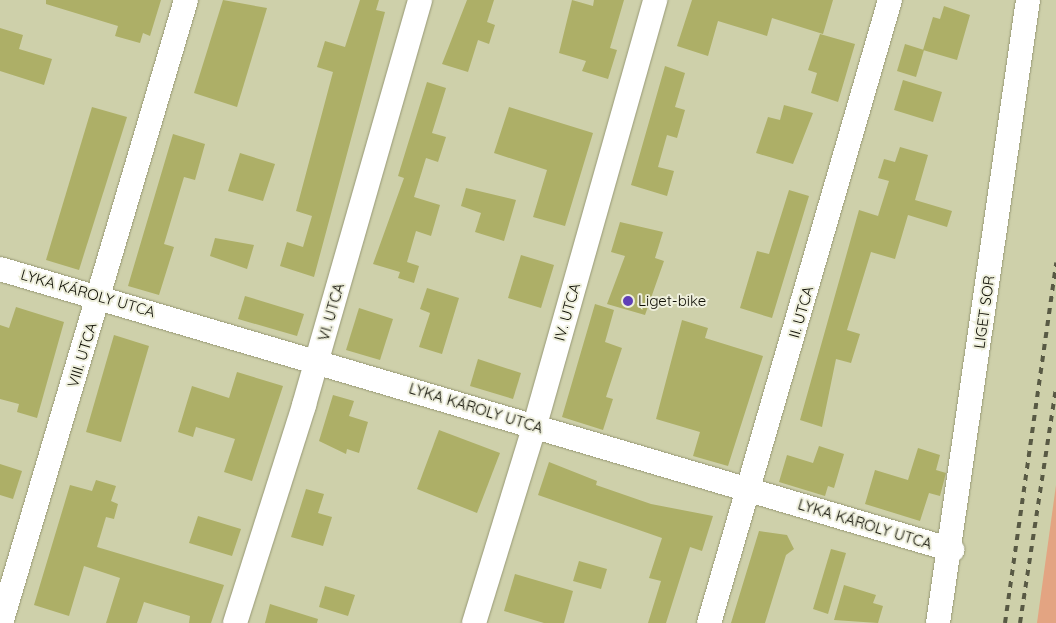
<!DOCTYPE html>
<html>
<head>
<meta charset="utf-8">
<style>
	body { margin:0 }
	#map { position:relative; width:1056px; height:623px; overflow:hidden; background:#ced0aa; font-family:Quicksand,sans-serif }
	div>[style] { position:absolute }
	.green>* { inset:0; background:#e3a482 }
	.building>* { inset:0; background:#adaf67 }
	.roads { filter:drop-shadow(0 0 1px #979875) drop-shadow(0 0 1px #979875) }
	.street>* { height:24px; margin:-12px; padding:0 12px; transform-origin:12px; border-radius:12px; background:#fff }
	.rail>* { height:4px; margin-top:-2px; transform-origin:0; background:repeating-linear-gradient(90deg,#585944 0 6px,transparent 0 12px) }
	.dots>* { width:14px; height:14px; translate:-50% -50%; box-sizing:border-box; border:2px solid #eeefdc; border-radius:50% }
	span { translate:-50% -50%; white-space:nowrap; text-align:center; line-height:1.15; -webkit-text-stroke:4px #eeefdc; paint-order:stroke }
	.street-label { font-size:15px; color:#0d0d03 }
	.poi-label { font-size:15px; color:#0d0d03 }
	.left { translate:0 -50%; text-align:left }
</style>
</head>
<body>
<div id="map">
	<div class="green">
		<i style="clip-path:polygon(1056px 485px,1056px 623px,1037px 623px)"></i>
	</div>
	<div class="building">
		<i style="clip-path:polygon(46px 0,161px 0,150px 36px,143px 33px,140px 43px,115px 36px,118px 26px,46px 4px)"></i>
		<i style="clip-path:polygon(223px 0,267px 8px,237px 107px,194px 93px)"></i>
		<i style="clip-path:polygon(360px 0,379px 0,376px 10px,385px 12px,314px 277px,280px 266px,287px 242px,303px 247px,312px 216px,296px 211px,333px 72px,317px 67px,325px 41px,345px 47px)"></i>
		<i style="clip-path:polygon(467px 0,494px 0,487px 22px,495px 25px,489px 44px,478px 40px,468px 72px,442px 64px)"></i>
		<i style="clip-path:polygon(572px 0,593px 6px,594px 0,624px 0,610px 48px,617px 50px,608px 79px,582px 71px,586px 61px,559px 53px)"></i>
		<i style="clip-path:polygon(692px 0,833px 0,823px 34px,772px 18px,767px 36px,718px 21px,708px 56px,677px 46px)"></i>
		<i style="clip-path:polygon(944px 6px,970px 15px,957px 60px,923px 50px,933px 17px,940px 19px)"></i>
		<i style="clip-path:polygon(0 28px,23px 35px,19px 49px,52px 59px,44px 85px,0 71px)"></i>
		<i style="clip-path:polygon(820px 34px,855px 44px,838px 102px,811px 93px,817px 73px,808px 70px)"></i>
		<i style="clip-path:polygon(905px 44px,924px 50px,916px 77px,897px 71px)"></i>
		<i style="clip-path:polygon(665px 66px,685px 73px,675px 107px,685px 110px,677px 138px,667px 135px,658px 167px,674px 171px,667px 196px,631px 185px)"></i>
		<i style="clip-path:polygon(903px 80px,942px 92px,933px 122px,894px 110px)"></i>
		<i style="clip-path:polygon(427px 82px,446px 88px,432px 133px,446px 137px,438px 162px,426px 158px,414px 197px,440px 205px,431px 236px,416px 231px,407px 262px,419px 266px,414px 283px,398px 278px,400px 272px,373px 264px,404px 178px,398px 176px)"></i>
		<i style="clip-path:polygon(784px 105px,813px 113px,793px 164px,756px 153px,768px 117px,780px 120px)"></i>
		<i style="clip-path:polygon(92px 107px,127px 117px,79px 270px,46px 260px)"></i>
		<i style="clip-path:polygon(509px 107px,593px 133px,565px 226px,533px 217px,547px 170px,494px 153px)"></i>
		<i style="clip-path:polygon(173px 134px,205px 144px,195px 180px,184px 177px,164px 244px,174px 247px,159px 295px,128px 286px)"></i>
		<i style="clip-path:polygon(900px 147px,928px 155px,915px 200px,952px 211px,947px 227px,908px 215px,895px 259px,871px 252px,847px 330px,860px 334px,851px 363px,836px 359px,822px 427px,800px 420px,859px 210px,878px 216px,889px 181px,878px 178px,884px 159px,895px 162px)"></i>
		<i style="clip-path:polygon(240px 153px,275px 164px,263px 201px,228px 191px)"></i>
		<i style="clip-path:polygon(466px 188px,516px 200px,504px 241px,475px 232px,481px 213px,461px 206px)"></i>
		<i style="clip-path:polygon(789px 190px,809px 196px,772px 318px,740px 308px,757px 251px,769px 254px)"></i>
		<i style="clip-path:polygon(620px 222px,663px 232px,655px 258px,664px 261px,645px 315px,607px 304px,625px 256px,611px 252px)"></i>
		<i style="clip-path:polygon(215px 238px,254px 245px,247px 269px,210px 256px)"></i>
		<i style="clip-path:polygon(521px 255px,554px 265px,541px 308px,508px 298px)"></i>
		<i style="clip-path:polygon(427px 288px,459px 298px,442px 354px,419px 347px,430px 313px,420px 309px)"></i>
		<i style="clip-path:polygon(245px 296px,304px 314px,297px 336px,238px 319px)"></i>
		<i style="clip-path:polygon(595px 304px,614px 310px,605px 342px,622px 348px,606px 397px,613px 399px,603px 430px,562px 417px)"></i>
		<i style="clip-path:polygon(16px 307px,64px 322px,37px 418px,17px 412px,19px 404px,0 399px,0 325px,9px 328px)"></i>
		<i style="clip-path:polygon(359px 308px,393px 319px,380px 360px,346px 350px)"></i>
		<i style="clip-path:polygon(682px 320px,708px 328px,705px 338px,763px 356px,728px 466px,693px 456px,700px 432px,656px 419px)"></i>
		<i style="clip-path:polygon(114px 335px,149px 346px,121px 442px,86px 432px)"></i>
		<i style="clip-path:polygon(478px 359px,521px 373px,513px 399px,470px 386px)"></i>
		<i style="clip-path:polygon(237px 372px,283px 386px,252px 481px,224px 472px,235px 439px,196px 427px,193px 437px,178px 432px,192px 386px,229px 398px)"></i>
		<i style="clip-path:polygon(333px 395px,354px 401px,349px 416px,368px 422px,359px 453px,347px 449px,346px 454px,319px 441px)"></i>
		<i style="clip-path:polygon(439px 430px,500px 453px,477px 513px,417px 489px)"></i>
		<i style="clip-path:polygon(819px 446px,844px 454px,834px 488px,828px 486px,825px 496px,779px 482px,787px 455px,813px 463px)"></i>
		<i style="clip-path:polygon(918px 448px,940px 455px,936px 470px,946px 473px,940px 496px,929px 493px,920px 521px,865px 504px,875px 470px,908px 480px)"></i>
		<i style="clip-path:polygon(549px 462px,597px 481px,596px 485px,651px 504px,713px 516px,702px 551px,690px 547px,666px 623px,648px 623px,661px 581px,649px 578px,662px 538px,538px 495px)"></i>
		<i style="clip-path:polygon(0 464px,22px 471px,13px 499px,0 495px)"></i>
		<i style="clip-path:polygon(96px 480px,116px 486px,111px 501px,118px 504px,114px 519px,106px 517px,97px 547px,224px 585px,211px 623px,189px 623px,190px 616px,144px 602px,137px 623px,106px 623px,120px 578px,84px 566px,69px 616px,34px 605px,70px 485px,92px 491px)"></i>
		<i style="clip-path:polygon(306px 489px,324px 494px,318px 513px,332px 517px,323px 546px,291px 537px)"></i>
		<i style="clip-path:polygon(198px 516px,241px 529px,232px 556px,189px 543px)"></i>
		<i style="clip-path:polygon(759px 531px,787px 535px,794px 549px,786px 555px,765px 623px,731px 623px)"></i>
		<i style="clip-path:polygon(831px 549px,846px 553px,828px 614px,813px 609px)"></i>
		<i style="clip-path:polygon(579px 561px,607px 569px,601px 589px,573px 581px)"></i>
		<i style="clip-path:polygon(515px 574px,573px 591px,564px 623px,544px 623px,504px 611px)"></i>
		<i style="clip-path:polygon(844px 585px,876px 595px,873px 603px,883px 606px,878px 623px,834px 620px)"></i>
		<i style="clip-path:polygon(325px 586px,355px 595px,348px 616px,319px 607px)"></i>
		<i style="clip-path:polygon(270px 604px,318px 619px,317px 623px,265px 623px)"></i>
	</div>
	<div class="roads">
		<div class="street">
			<i style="left:0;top:269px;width:993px;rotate:16.44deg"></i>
			<i style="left:1px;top:623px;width:650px;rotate:-73.46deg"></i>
			<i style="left:235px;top:623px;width:229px;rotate:-72.4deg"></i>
			<i style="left:304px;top:405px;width:421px;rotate:-74deg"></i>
			<i style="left:474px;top:623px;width:207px;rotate:-72.9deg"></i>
			<i style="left:535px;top:425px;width:442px;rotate:-74.2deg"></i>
			<i style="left:709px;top:623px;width:649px;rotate:-73.8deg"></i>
			<i style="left:938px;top:623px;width:629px;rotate:-81.78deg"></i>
		</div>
	</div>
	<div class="rail">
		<i style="left:1005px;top:623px;width:364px;rotate:-81.9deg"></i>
		<i style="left:1020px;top:623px;width:238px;rotate:-81.3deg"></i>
	</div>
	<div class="dots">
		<i style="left:628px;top:301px;background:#5f3fb7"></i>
	</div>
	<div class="street-label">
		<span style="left:88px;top:293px;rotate:16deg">LYKA KÁROLY UTCA</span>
		<span style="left:331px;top:312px;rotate:-74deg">VI. UTCA</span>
		<span style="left:567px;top:312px;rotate:-74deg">IV. UTCA</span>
		<span style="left:801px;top:312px;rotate:-74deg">II. UTCA</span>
		<span style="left:984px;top:312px;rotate:-82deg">LIGET SOR</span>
		<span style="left:82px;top:355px;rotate:-73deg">VIII. UTCA</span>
		<span style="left:476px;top:408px;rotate:17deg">LYKA KÁROLY UTCA</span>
		<span style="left:865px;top:524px;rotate:17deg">LYKA KÁROLY UTCA</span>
	</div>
	<div class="poi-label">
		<span class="left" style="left:638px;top:301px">Liget-bike</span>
	</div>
</div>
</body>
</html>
